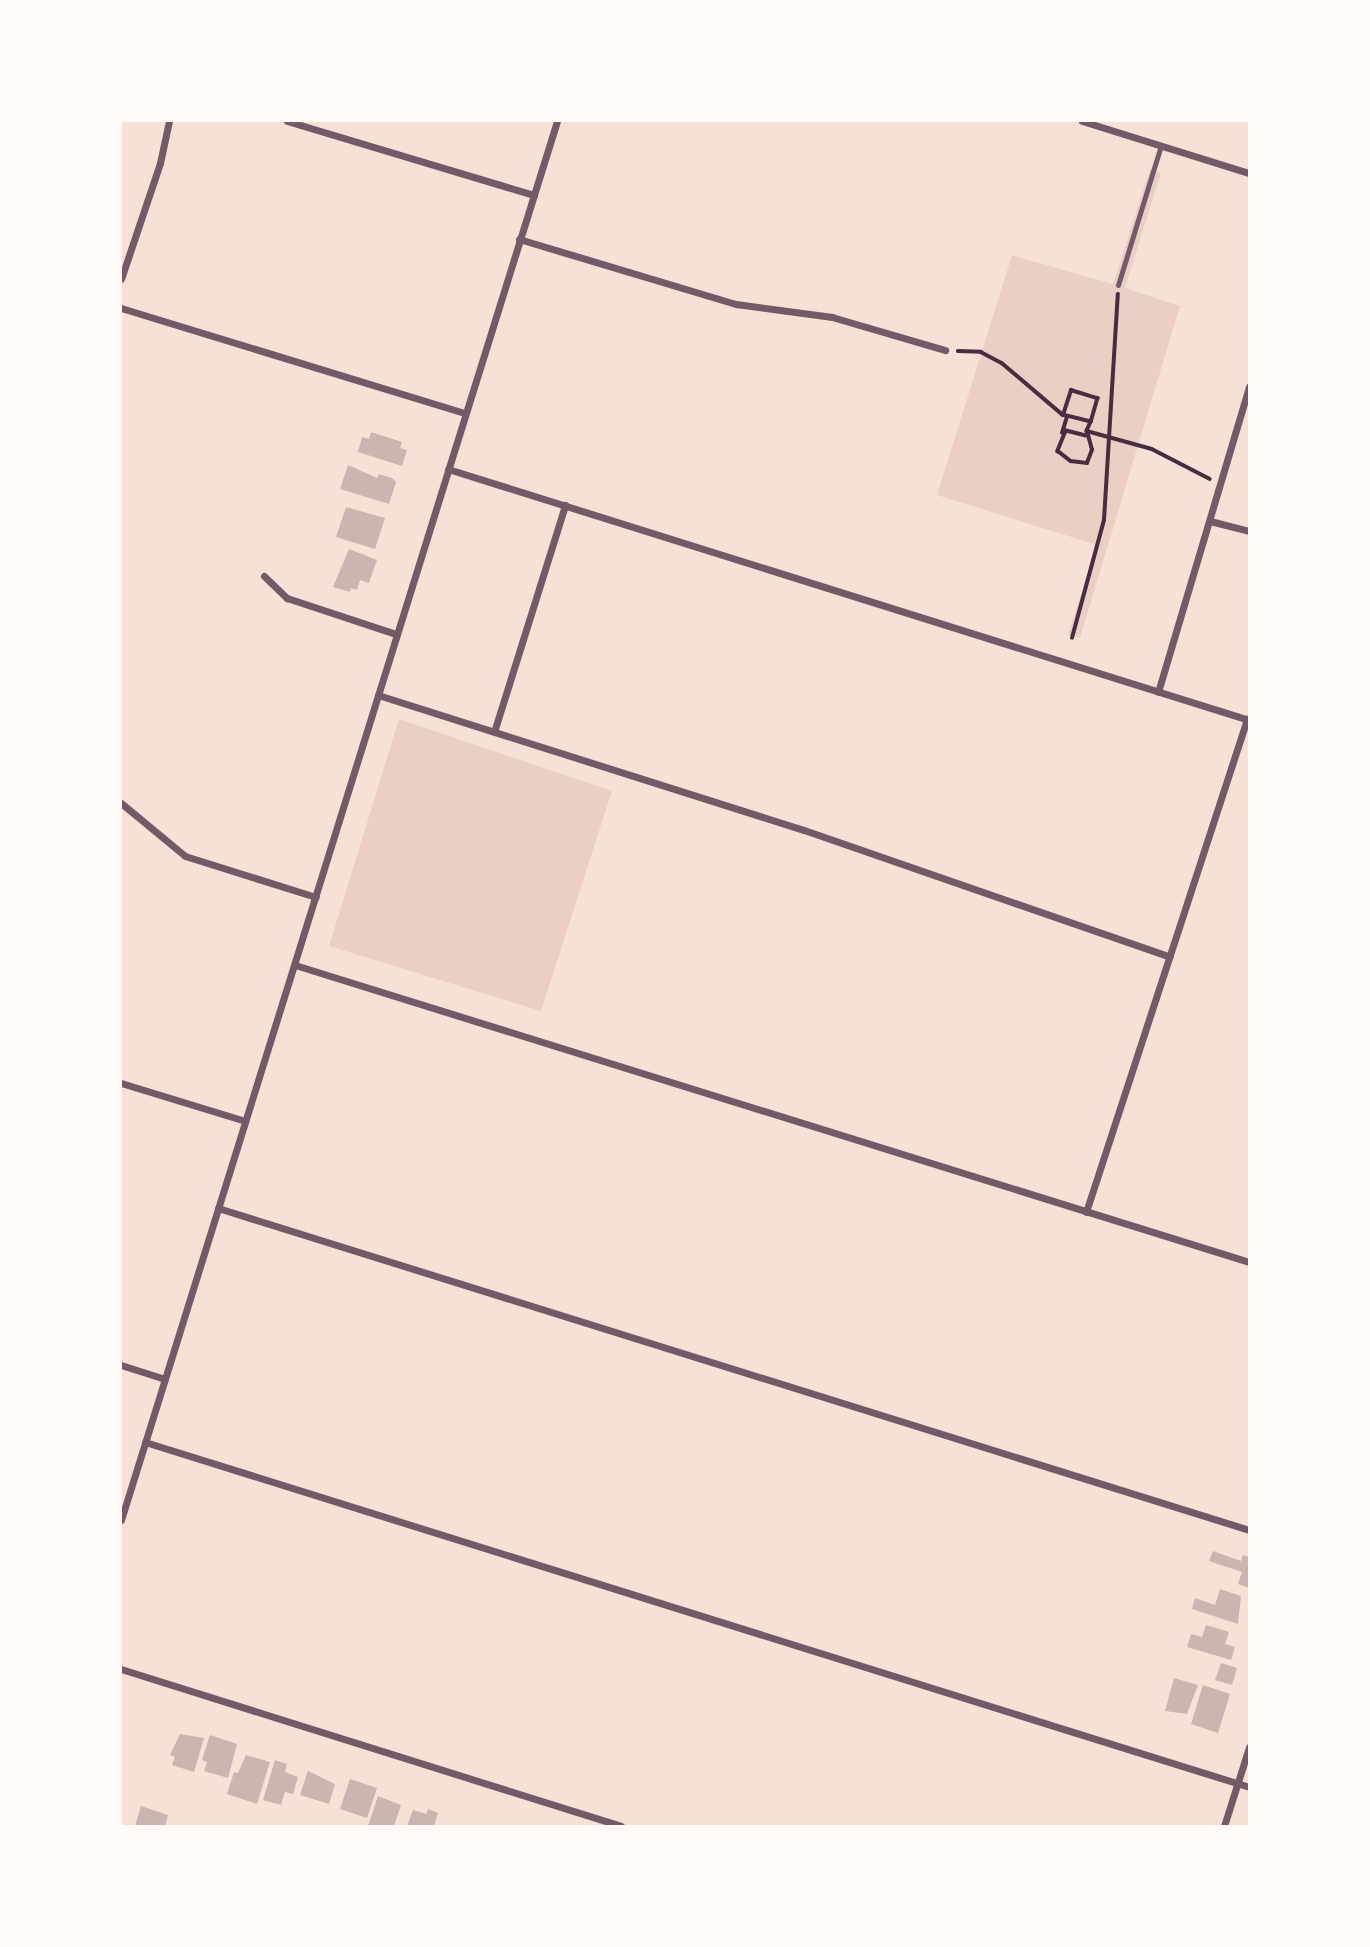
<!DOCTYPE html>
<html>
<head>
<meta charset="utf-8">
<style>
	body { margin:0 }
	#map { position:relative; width:1370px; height:1947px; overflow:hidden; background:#f7e1d7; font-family:Jost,sans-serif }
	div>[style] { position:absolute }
	.green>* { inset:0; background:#ebcfc5 }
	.building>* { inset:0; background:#ccb4b1 }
	.path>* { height:3.5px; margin:-1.75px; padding:0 1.75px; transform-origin:1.75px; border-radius:1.75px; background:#4a2c40 }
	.service>* { height:5px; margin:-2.5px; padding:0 2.5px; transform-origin:2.5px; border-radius:2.5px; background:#755966 }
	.minor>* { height:7px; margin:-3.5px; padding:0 3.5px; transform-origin:3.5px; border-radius:3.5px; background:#755966 }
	span { translate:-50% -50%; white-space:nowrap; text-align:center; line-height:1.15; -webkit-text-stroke:7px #fffaf5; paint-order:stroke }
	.frame { position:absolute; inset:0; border:122px solid #fffaf5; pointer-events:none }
</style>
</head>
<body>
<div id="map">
	<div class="green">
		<i style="clip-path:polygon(1150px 169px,1161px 173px,1125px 288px,1180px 306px,1080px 638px,1068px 634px,1097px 545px,937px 495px,1012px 255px,1113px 284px)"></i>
		<i style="clip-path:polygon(399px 719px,612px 791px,541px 1011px,329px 946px)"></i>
	</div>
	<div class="building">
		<i style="clip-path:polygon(371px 432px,402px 442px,400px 448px,407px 450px,402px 466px,358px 452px,362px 437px,369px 439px)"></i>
		<i style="clip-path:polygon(348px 465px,377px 478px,379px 474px,392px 478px,396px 482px,389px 504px,340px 489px)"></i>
		<i style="clip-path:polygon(346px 507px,385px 518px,375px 549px,336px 537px)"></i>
		<i style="clip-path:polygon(349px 549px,377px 560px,369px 583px,360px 580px,357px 590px,351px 588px,350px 592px,333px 587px)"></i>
		<i style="clip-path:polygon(1213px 1551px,1241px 1561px,1243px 1555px,1249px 1557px,1249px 1588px,1238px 1584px,1242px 1572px,1209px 1561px)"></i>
		<i style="clip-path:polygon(1220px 1589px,1241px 1596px,1238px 1624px,1192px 1609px,1195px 1598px,1215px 1605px)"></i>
		<i style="clip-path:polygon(1206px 1625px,1229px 1632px,1225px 1644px,1235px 1647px,1231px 1660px,1187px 1647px,1191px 1634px,1202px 1637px)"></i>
		<i style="clip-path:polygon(1221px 1663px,1237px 1668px,1232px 1685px,1215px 1680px)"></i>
		<i style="clip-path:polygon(1174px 1678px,1198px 1685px,1187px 1714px,1165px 1711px)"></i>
		<i style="clip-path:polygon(1203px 1685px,1230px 1694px,1218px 1733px,1191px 1724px)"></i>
		<i style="clip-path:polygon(180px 1734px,204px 1738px,194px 1772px,172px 1765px,175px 1757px,170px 1755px)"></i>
		<i style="clip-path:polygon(210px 1735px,237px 1744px,228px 1778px,204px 1771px,207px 1762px,202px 1760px)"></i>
		<i style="clip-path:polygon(246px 1755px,270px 1762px,257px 1804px,227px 1794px,234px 1772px,238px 1773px)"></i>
		<i style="clip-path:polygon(275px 1760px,287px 1764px,285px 1772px,298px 1777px,293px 1794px,285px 1792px,281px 1805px,263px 1800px)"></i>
		<i style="clip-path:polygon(308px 1771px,335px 1784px,329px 1804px,300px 1795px)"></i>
		<i style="clip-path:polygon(350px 1779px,377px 1788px,367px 1818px,340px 1809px)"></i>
		<i style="clip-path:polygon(378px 1796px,401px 1805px,394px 1826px,368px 1826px)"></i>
		<i style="clip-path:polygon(141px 1806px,168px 1815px,165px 1826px,135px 1826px)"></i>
		<i style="clip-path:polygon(428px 1809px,438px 1813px,434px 1826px,407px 1826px,413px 1810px,426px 1814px)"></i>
	</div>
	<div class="path">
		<i style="left:958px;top:351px;width:23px;rotate:2deg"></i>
		<i style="left:981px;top:352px;width:24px;rotate:28deg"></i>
		<i style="left:1002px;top:363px;width:80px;rotate:40.4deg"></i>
		<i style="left:1091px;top:422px;width:29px;rotate:-166deg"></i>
		<i style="left:1063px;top:415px;width:26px;rotate:-72deg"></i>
		<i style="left:1071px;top:390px;width:28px;rotate:17deg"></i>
		<i style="left:1098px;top:398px;width:25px;rotate:106deg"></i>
		<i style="left:1091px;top:422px;width:10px;rotate:114deg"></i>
		<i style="left:1087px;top:431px;width:67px;rotate:15.5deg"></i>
		<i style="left:1152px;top:449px;width:65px;rotate:27.3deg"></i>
		<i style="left:1062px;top:433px;width:17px;rotate:-73deg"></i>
		<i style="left:1086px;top:436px;width:21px;rotate:-166deg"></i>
		<i style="left:1066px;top:431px;width:22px;rotate:112deg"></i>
		<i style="left:1058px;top:451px;width:16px;rotate:38deg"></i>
		<i style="left:1071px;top:461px;width:16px;rotate:7deg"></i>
		<i style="left:1087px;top:463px;width:14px;rotate:-69deg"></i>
		<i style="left:1092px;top:450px;width:20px;rotate:-105deg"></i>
		<i style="left:1072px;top:638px;width:122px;rotate:-74.8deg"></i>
		<i style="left:1104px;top:520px;width:226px;rotate:-86.5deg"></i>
	</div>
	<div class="service">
		<i style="left:1118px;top:285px;width:146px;rotate:-72.9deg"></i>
	</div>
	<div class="minor">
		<i style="left:287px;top:121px;width:258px;rotate:16.7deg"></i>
		<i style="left:1082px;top:121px;width:175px;rotate:17.3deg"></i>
		<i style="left:519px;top:239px;width:227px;rotate:16.7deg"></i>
		<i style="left:736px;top:304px;width:97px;rotate:7.7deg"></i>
		<i style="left:832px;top:317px;width:118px;rotate:16.3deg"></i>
		<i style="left:121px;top:279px;width:122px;rotate:-71.4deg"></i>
		<i style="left:160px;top:163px;width:43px;rotate:-77.9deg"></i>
		<i style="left:121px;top:308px;width:360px;rotate:17deg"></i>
		<i style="left:448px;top:469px;width:839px;rotate:17.4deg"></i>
		<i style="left:1210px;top:521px;width:40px;rotate:14.4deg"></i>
		<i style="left:264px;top:576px;width:32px;rotate:44deg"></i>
		<i style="left:287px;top:598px;width:115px;rotate:18.3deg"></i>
		<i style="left:1158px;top:692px;width:319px;rotate:-73.4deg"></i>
		<i style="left:378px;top:695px;width:447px;rotate:17.6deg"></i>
		<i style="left:804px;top:830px;width:387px;rotate:19.1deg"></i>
		<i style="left:494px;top:732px;width:238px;rotate:-72.6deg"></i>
		<i style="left:121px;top:803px;width:83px;rotate:39.6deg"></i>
		<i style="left:185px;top:856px;width:137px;rotate:17.4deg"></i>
		<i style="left:295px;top:965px;width:999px;rotate:17.29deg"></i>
		<i style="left:121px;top:1083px;width:130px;rotate:17deg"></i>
		<i style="left:218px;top:1208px;width:1080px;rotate:17.34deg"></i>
		<i style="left:1086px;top:1212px;width:519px;rotate:-71.91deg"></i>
		<i style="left:121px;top:1365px;width:46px;rotate:17.7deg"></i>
		<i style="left:145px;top:1442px;width:1157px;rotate:17.35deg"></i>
		<i style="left:121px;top:1520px;width:1465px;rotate:-72.69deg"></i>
		<i style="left:121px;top:1669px;width:524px;rotate:17.43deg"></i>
		<i style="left:1224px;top:1826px;width:83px;rotate:-72.4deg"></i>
	</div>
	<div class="frame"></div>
</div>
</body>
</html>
